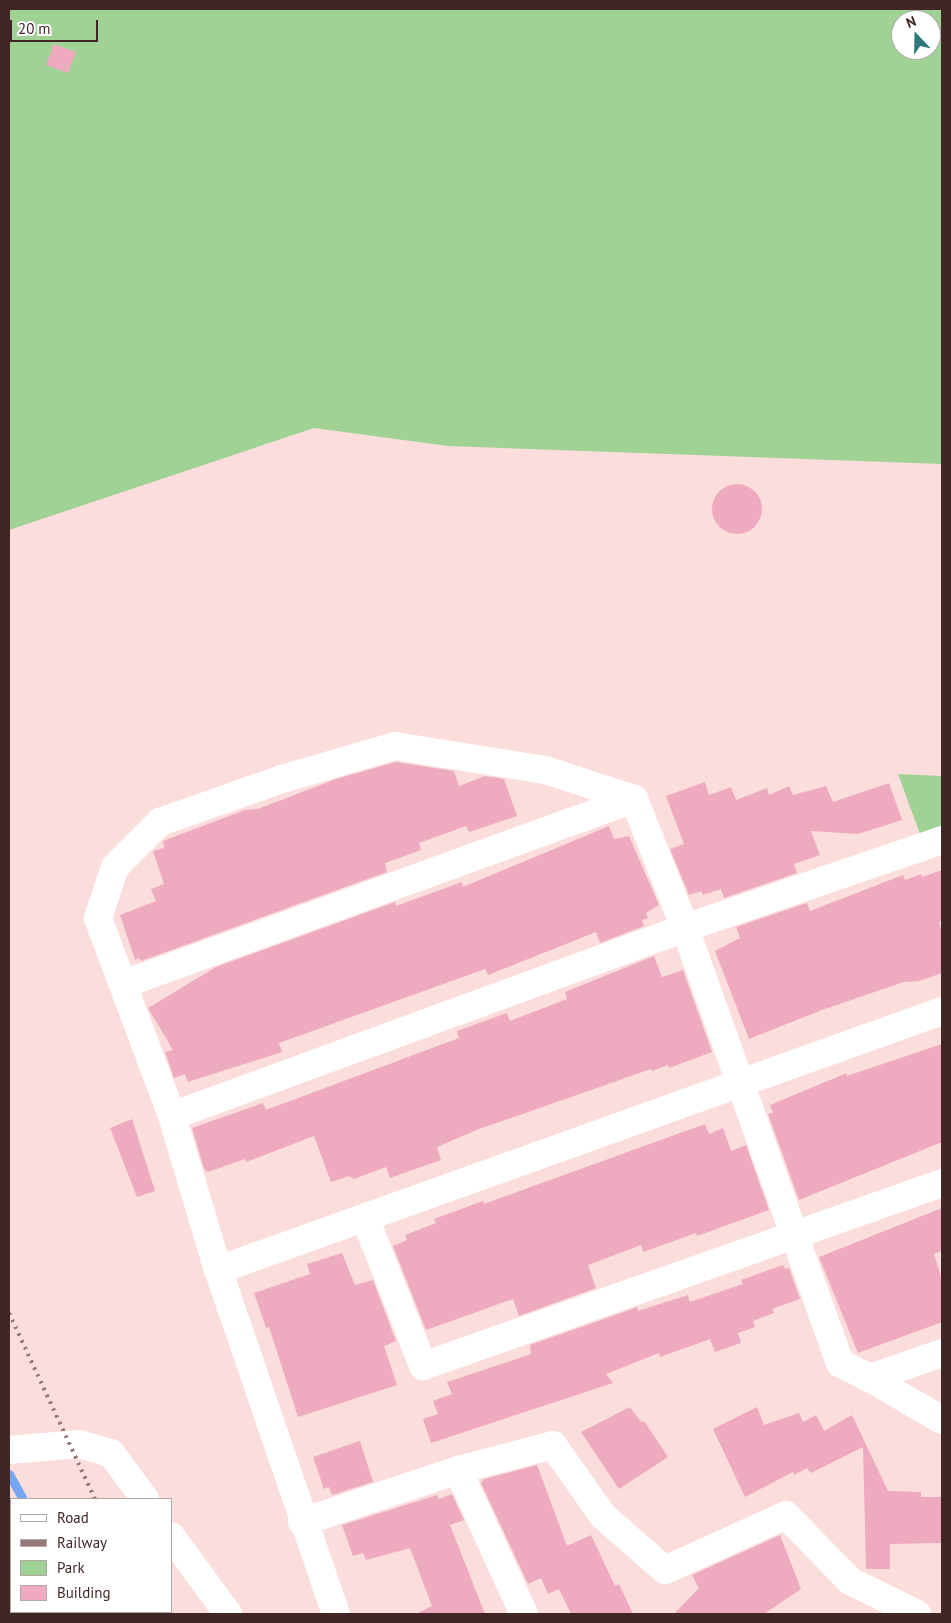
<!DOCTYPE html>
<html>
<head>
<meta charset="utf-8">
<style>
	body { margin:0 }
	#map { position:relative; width:951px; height:1623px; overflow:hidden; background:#fbdedc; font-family:"PT Sans",sans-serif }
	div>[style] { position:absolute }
	.green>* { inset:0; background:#a0d296 }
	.stream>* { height:9px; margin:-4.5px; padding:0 4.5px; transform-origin:4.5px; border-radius:4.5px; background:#77a6f5 }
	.building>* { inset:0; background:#eeaabe }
	.round { border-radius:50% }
	.minor>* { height:28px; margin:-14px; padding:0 14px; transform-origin:14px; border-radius:14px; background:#fff }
	.rail>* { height:4px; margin-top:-2px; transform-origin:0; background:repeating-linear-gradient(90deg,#957978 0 2.5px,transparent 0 7.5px) }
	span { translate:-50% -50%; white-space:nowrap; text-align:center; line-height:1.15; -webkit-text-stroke:4px #fff; paint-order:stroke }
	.frame { position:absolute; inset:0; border:10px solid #412626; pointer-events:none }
	.legend { position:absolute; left:10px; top:1498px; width:162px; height:115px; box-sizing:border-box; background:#fff; border:1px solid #b3a8a8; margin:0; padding:6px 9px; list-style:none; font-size:15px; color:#412626 }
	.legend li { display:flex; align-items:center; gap:10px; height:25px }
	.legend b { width:25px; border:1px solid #b3a8a8 }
	.north { position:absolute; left:891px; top:10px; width:50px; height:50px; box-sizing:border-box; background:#fff; border:1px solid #b3a8a8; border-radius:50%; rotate:339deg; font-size:14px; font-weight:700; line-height:20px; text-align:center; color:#412626 }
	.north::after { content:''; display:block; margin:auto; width:18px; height:22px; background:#2f797d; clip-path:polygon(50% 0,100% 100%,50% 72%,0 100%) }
	.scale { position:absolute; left:10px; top:20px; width:88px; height:22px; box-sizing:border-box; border:2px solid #412626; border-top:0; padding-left:6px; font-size:15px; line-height:18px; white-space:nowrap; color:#412626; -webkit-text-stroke:4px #fff; paint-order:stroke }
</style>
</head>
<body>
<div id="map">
	<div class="green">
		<i style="clip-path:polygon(evenodd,9px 9px,942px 9px,942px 464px,448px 446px,314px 428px,9px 530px,9px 9px,901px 20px,931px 20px,931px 50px,901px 50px,901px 20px)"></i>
		<i style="clip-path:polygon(898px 774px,942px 776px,942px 826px,920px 834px)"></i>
	</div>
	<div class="stream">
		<i style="left:9px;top:1474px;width:29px;rotate:61deg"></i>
		<i style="left:90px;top:1612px;width:3px;rotate:45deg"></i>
	</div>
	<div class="building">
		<i style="clip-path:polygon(54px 44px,76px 52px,68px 73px,46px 65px)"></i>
		<i class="round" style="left:712px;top:484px;width:50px;height:50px"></i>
		<i style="clip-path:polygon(396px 762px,454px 771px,459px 786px,485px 776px,504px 779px,517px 816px,469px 832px,466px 826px,419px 843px,421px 850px,385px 863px,387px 872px,141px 961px,139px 958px,135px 960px,120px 915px,156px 901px,151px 889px,164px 884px,153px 851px,164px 848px,163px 841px,245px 810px,258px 809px,336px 779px)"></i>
		<i style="clip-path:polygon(705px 782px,709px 795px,731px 787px,736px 800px,767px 788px,769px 795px,789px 786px,793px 795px,826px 786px,833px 802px,889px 783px,902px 820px,858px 834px,811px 831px,820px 855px,794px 864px,797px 873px,724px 898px,721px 889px,703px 895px,701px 891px,689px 895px,670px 849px,684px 844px,666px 796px)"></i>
		<i style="clip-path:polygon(609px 826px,614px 839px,629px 836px,659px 905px,646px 913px,648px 918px,642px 920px,644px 926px,600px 943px,596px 932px,488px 975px,485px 969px,279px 1043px,282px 1052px,188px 1082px,185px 1074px,174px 1078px,165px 1052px,173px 1050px,148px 1008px,216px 967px,395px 902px,396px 906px,462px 882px,463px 887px)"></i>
		<i style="clip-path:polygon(942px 870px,942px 921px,939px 922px,942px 934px,942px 973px,919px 981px,904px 982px,822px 1010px,749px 1039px,715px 951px,740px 938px,736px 927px,807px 903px,810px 911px,903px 875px,905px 880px,921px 874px,922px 877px)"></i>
		<i style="clip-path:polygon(654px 956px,662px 977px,683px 970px,712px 1052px,669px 1068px,668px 1065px,652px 1071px,651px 1069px,479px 1129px,437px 1147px,441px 1160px,390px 1178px,386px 1167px,354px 1179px,349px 1176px,331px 1182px,314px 1136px,246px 1162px,245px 1159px,208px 1172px,204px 1169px,192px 1128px,263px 1103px,266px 1110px,459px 1038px,457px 1031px,507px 1013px,510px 1021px,567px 999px,565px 992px)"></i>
		<i style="clip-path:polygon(942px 1044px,942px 1142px,799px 1200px,768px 1114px,773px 1113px,770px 1105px,847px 1073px,847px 1076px)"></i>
		<i style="clip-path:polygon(132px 1119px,155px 1191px,137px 1197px,110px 1128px)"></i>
		<i style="clip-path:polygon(705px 1124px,709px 1134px,723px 1128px,731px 1151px,746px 1145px,769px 1210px,697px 1236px,696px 1233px,643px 1252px,641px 1245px,588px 1265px,596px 1288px,519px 1316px,513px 1299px,426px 1330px,393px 1246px,407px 1240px,405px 1235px,436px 1223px,434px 1219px,483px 1201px,484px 1204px)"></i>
		<i style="clip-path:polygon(942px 1208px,942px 1251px,934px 1254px,942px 1280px,942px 1322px,858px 1353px,819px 1257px)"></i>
		<i style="clip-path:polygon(342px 1253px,355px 1285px,373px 1280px,396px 1341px,384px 1346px,397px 1385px,298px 1417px,269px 1327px,266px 1328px,254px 1293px,310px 1274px,307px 1264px)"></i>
		<i style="clip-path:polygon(783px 1265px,785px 1269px,789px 1268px,800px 1299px,772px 1309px,774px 1313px,753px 1321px,755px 1327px,738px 1333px,741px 1343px,715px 1352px,710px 1339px,660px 1357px,659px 1353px,606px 1374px,613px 1383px,431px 1443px,423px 1419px,438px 1414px,433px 1401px,452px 1394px,447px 1382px,531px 1354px,530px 1345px,621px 1313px,637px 1307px,638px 1311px,688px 1295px,690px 1302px,743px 1284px,741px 1280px)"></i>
		<i style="clip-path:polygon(630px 1407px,641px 1422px,644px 1421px,668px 1457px,619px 1489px,581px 1432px)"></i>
		<i style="clip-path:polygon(757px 1407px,764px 1425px,799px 1413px,803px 1422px,816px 1415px,824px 1431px,852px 1415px,888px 1491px,921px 1492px,921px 1497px,942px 1497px,942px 1543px,890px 1544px,890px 1569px,866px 1569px,863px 1447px,811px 1473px,807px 1468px,794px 1475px,793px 1472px,745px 1497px,713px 1429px)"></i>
		<i style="clip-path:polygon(360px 1441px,373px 1482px,332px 1495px,329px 1487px,324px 1489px,313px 1457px)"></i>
		<i style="clip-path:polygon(537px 1465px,567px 1546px,591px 1535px,615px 1586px,619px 1584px,633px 1614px,571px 1614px,559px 1589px,548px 1594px,541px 1578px,528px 1584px,481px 1483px,484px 1479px)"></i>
		<i style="clip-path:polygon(452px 1494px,464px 1520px,450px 1525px,485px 1614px,416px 1614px,432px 1606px,410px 1548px,366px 1560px,363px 1553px,353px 1556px,342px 1525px,437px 1495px,439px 1499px)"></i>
		<i style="clip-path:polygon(780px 1535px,801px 1589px,764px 1614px,674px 1614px,699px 1588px,692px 1575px)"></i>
	</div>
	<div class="minor">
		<i style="left:124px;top:984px;width:543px;rotate:-19.94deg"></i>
		<i style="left:172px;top:1116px;width:546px;rotate:-20.13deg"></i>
		<i style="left:685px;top:928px;width:272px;rotate:-18.9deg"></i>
		<i style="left:366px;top:1220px;width:157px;rotate:68.7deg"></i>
		<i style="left:423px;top:1366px;width:550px;rotate:-19.42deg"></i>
		<i style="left:218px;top:1270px;width:769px;rotate:-19.68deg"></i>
		<i style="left:870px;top:1378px;width:83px;rotate:30.3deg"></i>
		<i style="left:9px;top:1450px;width:70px;rotate:-4.9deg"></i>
		<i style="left:79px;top:1444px;width:33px;rotate:16deg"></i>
		<i style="left:111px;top:1453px;width:57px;rotate:53.5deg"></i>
		<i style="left:458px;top:1470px;width:98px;rotate:-14.7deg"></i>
		<i style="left:553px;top:1445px;width:87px;rotate:54.8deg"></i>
		<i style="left:603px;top:1516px;width:82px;rotate:41.1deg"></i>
		<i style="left:665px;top:1570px;width:133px;rotate:-24.4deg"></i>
		<i style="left:786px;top:1515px;width:92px;rotate:45.9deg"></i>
		<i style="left:850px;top:1581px;width:75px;rotate:26.2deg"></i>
		<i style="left:302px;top:1522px;width:164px;rotate:-18.4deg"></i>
		<i style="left:458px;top:1470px;width:158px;rotate:65.4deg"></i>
		<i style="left:171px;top:1536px;width:97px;rotate:53.8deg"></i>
		<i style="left:336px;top:1614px;width:364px;rotate:-108.9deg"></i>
		<i style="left:218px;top:1270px;width:161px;rotate:-106.6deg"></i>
		<i style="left:172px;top:1116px;width:211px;rotate:-110.5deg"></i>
		<i style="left:98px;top:918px;width:54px;rotate:-71.6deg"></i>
		<i style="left:115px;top:867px;width:64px;rotate:-45deg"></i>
		<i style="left:160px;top:822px;width:129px;rotate:-19.4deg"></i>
		<i style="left:282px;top:779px;width:118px;rotate:-16.3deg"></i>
		<i style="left:395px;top:746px;width:152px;rotate:9.1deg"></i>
		<i style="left:545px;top:770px;width:94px;rotate:18deg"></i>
		<i style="left:634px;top:799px;width:139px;rotate:68.4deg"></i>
		<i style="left:685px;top:928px;width:462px;rotate:70.4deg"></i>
		<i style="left:840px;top:1363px;width:34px;rotate:27deg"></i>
		<i style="left:870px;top:1378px;width:76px;rotate:-19.1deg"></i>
	</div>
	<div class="rail">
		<i style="left:9px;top:1313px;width:205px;rotate:65.2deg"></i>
		<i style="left:152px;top:1612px;width:2px;rotate:63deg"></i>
	</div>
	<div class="frame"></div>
	<ul class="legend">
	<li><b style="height:6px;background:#fff"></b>Road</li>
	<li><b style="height:6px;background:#957978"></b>Railway</li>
	<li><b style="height:14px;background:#a0d296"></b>Park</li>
	<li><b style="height:14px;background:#eeaabe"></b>Building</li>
	</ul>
	<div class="north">N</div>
	<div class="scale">20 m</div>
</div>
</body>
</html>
